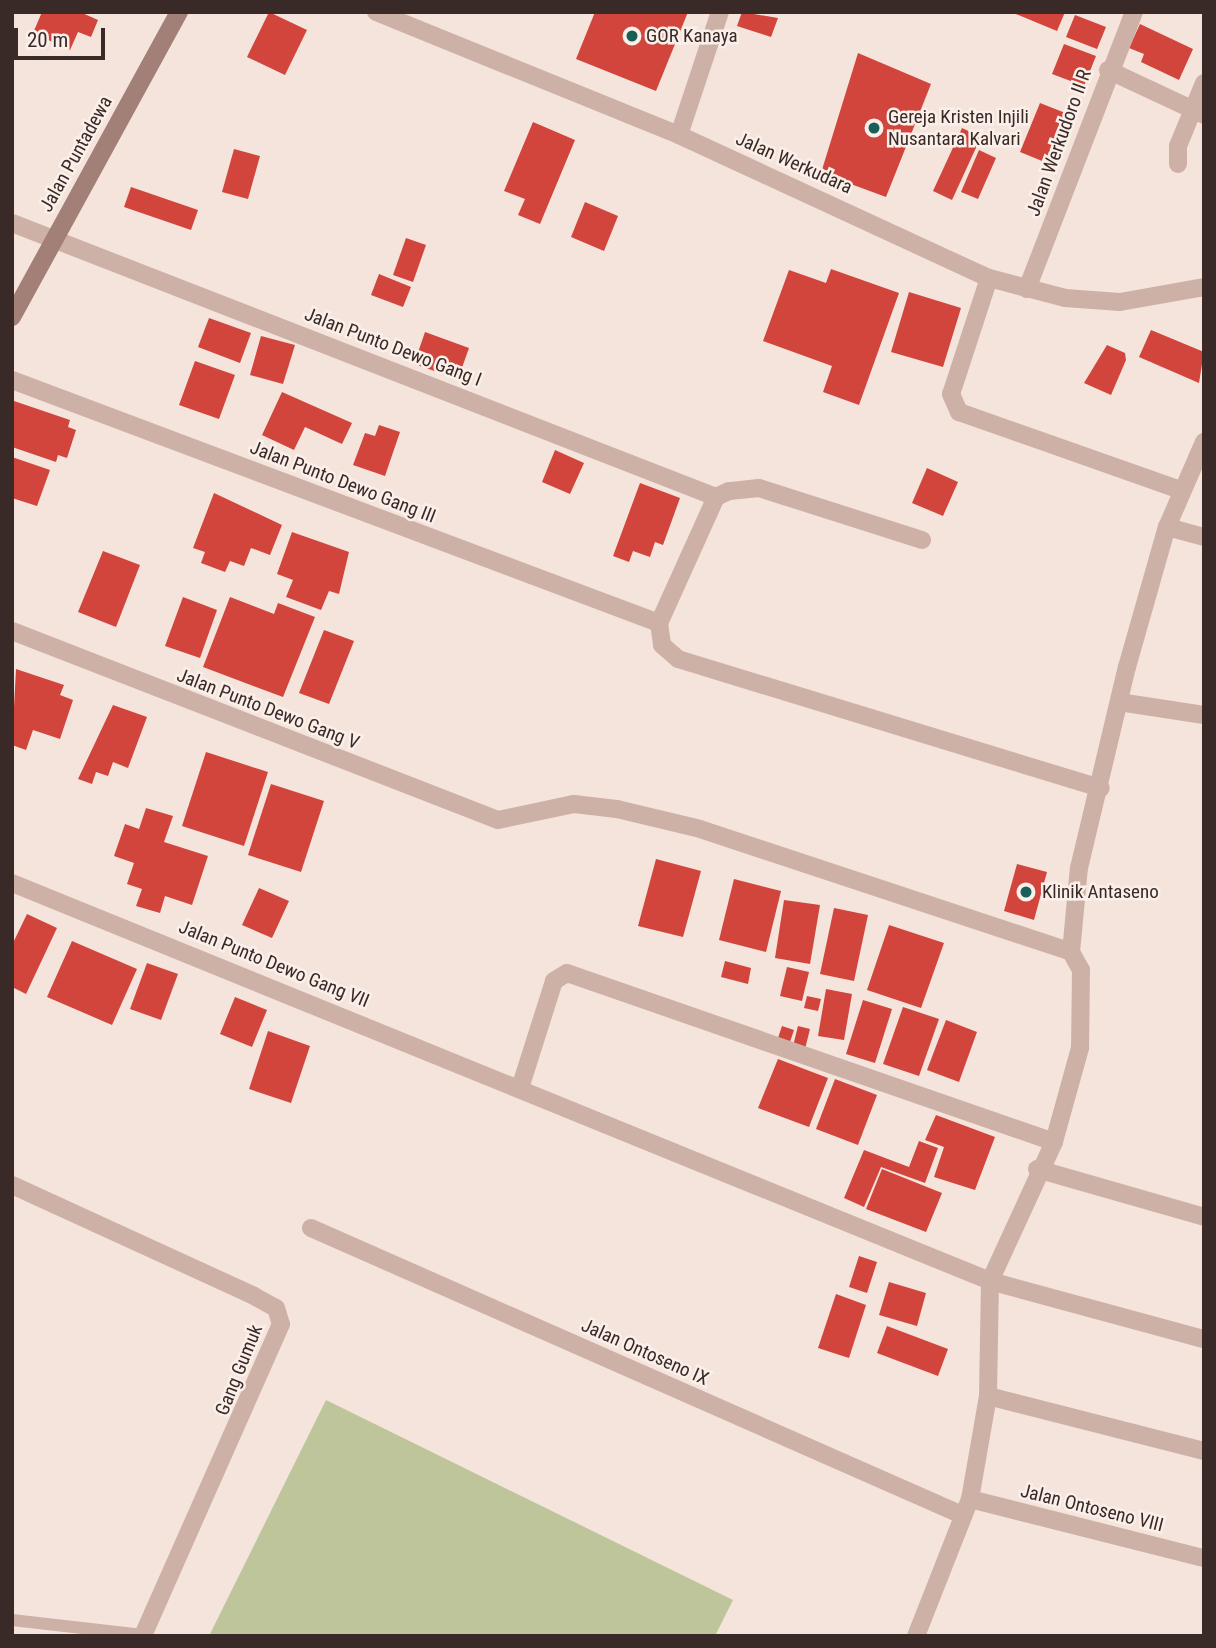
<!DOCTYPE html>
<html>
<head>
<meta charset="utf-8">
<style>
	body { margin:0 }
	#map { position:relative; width:1216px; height:1648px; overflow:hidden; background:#f4e4dc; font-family:"Roboto Condensed",sans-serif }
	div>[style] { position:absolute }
	.green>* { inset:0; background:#bfc59a }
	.building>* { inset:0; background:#d1453d }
	.lane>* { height:12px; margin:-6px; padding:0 6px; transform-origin:6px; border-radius:6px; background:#ceb1a6 }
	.street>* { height:18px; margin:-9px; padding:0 9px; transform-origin:9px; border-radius:9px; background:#ceb1a6 }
	.secondary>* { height:18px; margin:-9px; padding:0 9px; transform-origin:9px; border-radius:9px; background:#a27f77 }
	.dots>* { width:19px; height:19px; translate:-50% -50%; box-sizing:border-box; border:4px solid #fbefe9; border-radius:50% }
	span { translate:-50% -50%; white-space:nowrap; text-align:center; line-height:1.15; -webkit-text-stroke:5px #fbefe9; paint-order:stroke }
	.poi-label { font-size:19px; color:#392a28 }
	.left { translate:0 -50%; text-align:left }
	.street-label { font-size:19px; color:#392a28 }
	.frame { position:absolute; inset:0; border:14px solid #392a28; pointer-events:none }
	.scale { position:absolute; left:14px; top:28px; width:91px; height:32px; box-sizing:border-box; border:4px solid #392a28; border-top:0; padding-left:9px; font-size:21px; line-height:24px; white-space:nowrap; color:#392a28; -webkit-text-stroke:5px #fbefe9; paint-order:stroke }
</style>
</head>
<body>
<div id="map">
	<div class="green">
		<i style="clip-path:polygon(326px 1400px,733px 1600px,715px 1636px,209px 1636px)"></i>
	</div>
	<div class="building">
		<i style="clip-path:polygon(42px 12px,80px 12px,98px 20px,91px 37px,78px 32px,70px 50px,33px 33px)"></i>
		<i style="clip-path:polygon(269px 12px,307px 30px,285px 75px,247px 57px)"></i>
		<i style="clip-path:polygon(595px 12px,688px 12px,656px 91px,576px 59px)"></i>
		<i style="clip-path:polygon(742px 12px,778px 18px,771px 37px,737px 26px)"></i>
		<i style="clip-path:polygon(1011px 12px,1065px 12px,1057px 31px)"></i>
		<i style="clip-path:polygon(1075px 15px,1106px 27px,1097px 49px,1066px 37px)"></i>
		<i style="clip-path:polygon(1140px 24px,1193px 49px,1179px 80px,1141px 62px,1144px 54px,1129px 48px)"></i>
		<i style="clip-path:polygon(1064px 44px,1096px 56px,1084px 86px,1052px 74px)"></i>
		<i style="clip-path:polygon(858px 53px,931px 84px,886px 197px,821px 173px)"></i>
		<i style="clip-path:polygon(1040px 103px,1073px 116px,1052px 165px,1020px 152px)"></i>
		<i style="clip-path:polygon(533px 122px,575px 140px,540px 224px,518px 215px,525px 199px,504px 191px)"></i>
		<i style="clip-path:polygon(962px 128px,981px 137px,952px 200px,933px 191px)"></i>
		<i style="clip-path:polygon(234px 149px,260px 156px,248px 199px,222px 192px)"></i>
		<i style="clip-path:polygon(979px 150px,996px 158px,978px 199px,961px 192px)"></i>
		<i style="clip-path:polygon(131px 187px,198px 210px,191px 230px,124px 207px)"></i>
		<i style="clip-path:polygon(585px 202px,618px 216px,604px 251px,571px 237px)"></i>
		<i style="clip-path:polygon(406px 238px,426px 245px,413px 282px,393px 275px)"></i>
		<i style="clip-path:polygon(831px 269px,899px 293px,859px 405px,823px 392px,832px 366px,763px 341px,789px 270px,826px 283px)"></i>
		<i style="clip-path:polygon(379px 274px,411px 287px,403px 307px,371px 295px)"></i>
		<i style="clip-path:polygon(909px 292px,961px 308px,943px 367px,891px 352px)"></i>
		<i style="clip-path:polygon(209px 318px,251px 333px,240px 363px,198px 347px)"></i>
		<i style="clip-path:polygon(1151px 330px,1204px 352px,1199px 383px,1139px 357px)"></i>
		<i style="clip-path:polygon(425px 332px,469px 348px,458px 379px,414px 364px)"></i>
		<i style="clip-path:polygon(261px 336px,295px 345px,283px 384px,250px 375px)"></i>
		<i style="clip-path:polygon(1107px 345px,1125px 353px,1126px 360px,1111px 395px,1084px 383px)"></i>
		<i style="clip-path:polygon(195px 361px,235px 375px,219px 419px,179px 405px)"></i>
		<i style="clip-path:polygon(282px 392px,352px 423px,342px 444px,305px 427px,294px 450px,262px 435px)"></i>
		<i style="clip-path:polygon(14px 401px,70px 420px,68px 427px,76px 430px,67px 458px,58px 455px,56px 462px,12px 447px)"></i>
		<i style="clip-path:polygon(379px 425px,400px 432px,385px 476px,353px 465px,365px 433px,375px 436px)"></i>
		<i style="clip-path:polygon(555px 450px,584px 463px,570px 494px,542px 482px)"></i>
		<i style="clip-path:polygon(12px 457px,50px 470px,37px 506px,12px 498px)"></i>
		<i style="clip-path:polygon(927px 468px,958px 482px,943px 516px,912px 503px)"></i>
		<i style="clip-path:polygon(640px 483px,680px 498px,663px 545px,655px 542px,650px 557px,633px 551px,629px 562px,613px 556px)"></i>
		<i style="clip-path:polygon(214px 493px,282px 525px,270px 555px,251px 548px,244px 566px,230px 561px,225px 572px,201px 563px,205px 552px,193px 548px)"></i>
		<i style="clip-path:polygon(292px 532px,349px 552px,339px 594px,329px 591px,321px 610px,286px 597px,293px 580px,277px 574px)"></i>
		<i style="clip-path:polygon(103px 551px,140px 565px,116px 627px,78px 612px)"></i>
		<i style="clip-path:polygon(183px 597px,217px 610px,200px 658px,165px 646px)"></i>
		<i style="clip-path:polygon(230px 597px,274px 614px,278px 603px,315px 617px,283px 697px,203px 667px)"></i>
		<i style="clip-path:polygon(324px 630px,354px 641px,329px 704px,299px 693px)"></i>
		<i style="clip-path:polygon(16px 669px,64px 685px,60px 695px,73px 700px,60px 739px,33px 730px,26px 750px,12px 745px)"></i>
		<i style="clip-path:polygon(113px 705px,147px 717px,128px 768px,113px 762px,108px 776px,96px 772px,92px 784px,78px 779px)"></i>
		<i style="clip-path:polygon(206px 752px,268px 772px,244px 846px,182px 826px)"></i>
		<i style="clip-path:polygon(271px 784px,324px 801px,301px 872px,248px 855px)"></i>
		<i style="clip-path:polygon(146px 808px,173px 816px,164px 842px,208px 856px,192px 905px,165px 896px,160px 913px,136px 906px,142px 889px,127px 884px,134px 863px,114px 856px,125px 824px,139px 829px)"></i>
		<i style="clip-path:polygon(656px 859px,701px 871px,683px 937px,638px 926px)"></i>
		<i style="clip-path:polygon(1017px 864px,1047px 872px,1034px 920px,1004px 911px)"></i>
		<i style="clip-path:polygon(734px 879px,781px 891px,766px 952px,719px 940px)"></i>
		<i style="clip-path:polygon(259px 888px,289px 901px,272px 938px,242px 925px)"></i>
		<i style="clip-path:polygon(784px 900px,820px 905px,810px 964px,775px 958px)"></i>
		<i style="clip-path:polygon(834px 908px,868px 915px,854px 981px,820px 974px)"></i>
		<i style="clip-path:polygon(27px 914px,57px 928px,26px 994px,12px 987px,12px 945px)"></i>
		<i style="clip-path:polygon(889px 925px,944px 943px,921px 1008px,867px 990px)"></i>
		<i style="clip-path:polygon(72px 941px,137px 969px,112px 1025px,47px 997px)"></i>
		<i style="clip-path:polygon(725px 961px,751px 968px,748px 984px,721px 977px)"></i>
		<i style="clip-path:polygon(147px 963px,178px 974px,161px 1020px,130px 1009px)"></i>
		<i style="clip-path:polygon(787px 967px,809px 972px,802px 1001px,780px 996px)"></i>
		<i style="clip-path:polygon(826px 989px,852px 994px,844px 1040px,818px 1036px)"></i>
		<i style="clip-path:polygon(807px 996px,821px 999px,818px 1011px,804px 1008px)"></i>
		<i style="clip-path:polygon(235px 997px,267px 1010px,252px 1047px,220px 1034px)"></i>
		<i style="clip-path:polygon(863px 1000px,892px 1009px,875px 1063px,846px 1054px)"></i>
		<i style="clip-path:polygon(903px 1007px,939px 1019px,919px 1076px,883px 1064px)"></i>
		<i style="clip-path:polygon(946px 1020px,977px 1032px,959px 1082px,927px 1070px)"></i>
		<i style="clip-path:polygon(782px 1026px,794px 1030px,790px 1042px,778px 1038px)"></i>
		<i style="clip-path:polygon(798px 1026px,810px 1029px,805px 1049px,793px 1046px)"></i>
		<i style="clip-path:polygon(268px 1031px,310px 1046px,291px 1103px,249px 1089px)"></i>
		<i style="clip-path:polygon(778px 1059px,828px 1078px,809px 1127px,758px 1108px)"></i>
		<i style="clip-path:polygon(835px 1079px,877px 1095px,858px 1145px,816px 1129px)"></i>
		<i style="clip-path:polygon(936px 1115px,995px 1137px,975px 1190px,934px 1177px,944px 1147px,925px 1140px)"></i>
		<i style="clip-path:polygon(919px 1141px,938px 1148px,925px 1183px,881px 1167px,864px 1207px,844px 1198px,864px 1150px,909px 1167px)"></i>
		<i style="clip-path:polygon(882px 1169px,942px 1193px,926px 1232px,866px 1209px)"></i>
		<i style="clip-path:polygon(859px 1256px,877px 1262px,867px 1293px,849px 1287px)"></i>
		<i style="clip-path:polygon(889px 1282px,926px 1293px,917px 1326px,879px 1315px)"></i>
		<i style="clip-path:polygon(836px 1294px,866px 1305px,849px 1358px,818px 1348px)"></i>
		<i style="clip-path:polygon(887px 1326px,948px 1349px,938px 1376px,877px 1353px)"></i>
	</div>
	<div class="lane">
		<i style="left:12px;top:1620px;width:132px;rotate:6.5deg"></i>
	</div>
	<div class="street">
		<i style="left:376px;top:12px;width:327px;rotate:22.1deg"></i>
		<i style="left:679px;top:135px;width:341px;rotate:24.8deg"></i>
		<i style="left:989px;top:278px;width:79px;rotate:14.7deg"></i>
		<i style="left:1065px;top:298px;width:55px;rotate:4.2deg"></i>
		<i style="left:1120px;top:302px;width:85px;rotate:-10.1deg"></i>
		<i style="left:1108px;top:70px;width:106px;rotate:25.1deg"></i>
		<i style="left:679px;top:135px;width:130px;rotate:-71.6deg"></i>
		<i style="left:1178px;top:164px;width:18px;rotate:-90deg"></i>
		<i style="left:1178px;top:146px;width:68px;rotate:-67.6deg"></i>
		<i style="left:12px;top:223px;width:755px;rotate:21.27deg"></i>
		<i style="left:989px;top:278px;width:122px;rotate:108.1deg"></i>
		<i style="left:951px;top:394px;width:20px;rotate:66deg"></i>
		<i style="left:959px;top:412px;width:234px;rotate:19.4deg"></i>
		<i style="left:1027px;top:289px;width:297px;rotate:-68.9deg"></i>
		<i style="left:12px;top:380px;width:691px;rotate:20.59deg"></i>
		<i style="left:1167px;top:527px;width:38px;rotate:15deg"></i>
		<i style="left:922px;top:540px;width:171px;rotate:-162.3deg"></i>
		<i style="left:759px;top:488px;width:30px;rotate:174deg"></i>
		<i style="left:729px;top:491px;width:14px;rotate:155deg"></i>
		<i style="left:716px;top:497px;width:138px;rotate:114.3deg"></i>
		<i style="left:659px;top:623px;width:22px;rotate:82deg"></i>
		<i style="left:662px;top:645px;width:21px;rotate:41deg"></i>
		<i style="left:678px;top:659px;width:442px;rotate:17deg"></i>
		<i style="left:12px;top:631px;width:521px;rotate:21.25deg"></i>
		<i style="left:498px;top:820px;width:78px;rotate:-11.9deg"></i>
		<i style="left:574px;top:804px;width:43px;rotate:6.6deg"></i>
		<i style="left:617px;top:809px;width:85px;rotate:13.5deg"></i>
		<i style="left:700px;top:829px;width:391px;rotate:18.3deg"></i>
		<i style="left:1071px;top:952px;width:21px;rotate:61deg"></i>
		<i style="left:1081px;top:970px;width:78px;rotate:90.7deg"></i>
		<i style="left:1080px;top:1048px;width:98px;rotate:105.5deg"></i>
		<i style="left:1054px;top:1142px;width:153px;rotate:114.7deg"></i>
		<i style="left:990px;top:1281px;width:115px;rotate:91deg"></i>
		<i style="left:988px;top:1396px;width:105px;rotate:99.9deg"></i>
		<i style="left:970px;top:1499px;width:147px;rotate:111.5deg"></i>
		<i style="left:1119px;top:702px;width:86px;rotate:8.7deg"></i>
		<i style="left:12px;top:883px;width:1056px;rotate:22.14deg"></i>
		<i style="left:990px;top:1281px;width:222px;rotate:15.2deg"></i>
		<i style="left:1071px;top:952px;width:84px;rotate:-84.6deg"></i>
		<i style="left:1079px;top:868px;width:207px;rotate:-76.6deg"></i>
		<i style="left:1127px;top:667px;width:146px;rotate:-74.1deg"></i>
		<i style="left:1167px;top:527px;width:93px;rotate:-66.5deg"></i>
		<i style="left:521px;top:1085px;width:109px;rotate:-72.4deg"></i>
		<i style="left:554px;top:981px;width:15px;rotate:-32deg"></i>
		<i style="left:567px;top:973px;width:515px;rotate:19.14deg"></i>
		<i style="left:1037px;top:1169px;width:174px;rotate:16deg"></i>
		<i style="left:12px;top:1185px;width:266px;rotate:24.6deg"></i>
		<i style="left:254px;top:1296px;width:25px;rotate:29deg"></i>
		<i style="left:276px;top:1308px;width:17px;rotate:73deg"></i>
		<i style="left:281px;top:1324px;width:341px;rotate:113.9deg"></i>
		<i style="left:311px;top:1228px;width:711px;rotate:23.79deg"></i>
		<i style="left:988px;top:1396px;width:223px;rotate:14.3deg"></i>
		<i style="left:970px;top:1499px;width:241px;rotate:14.2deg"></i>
	</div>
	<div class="secondary">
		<i style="left:12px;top:317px;width:348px;rotate:-61.3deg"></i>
	</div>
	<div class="dots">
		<i style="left:632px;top:36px;background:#195f57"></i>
		<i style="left:874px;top:128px;background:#195f57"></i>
		<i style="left:1026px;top:892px;background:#195f57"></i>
	</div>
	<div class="poi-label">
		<span class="left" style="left:646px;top:36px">GOR Kanaya</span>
		<span class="left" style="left:888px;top:128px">Gereja Kristen Injili<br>Nusantara Kalvari</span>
		<span class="left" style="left:1042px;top:892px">Klinik Antaseno</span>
	</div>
	<div class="street-label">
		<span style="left:1059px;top:143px;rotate:-70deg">Jalan Werkudoro II R</span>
		<span style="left:76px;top:154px;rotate:-61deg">Jalan Puntadewa</span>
		<span style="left:794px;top:163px;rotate:24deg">Jalan Werkudara</span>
		<span style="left:393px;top:347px;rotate:21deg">Jalan Punto Dewo Gang I</span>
		<span style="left:343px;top:482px;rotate:21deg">Jalan Punto Dewo Gang III</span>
		<span style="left:268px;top:709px;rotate:21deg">Jalan Punto Dewo Gang V</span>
		<span style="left:274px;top:964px;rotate:22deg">Jalan Punto Dewo Gang VII</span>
		<span style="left:645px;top:1352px;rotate:24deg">Jalan Ontoseno IX</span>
		<span style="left:239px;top:1370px;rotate:-68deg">Gang Gumuk</span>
		<span style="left:1092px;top:1508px;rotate:14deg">Jalan Ontoseno VIII</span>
	</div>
	<div class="frame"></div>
	<div class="scale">20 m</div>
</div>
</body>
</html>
